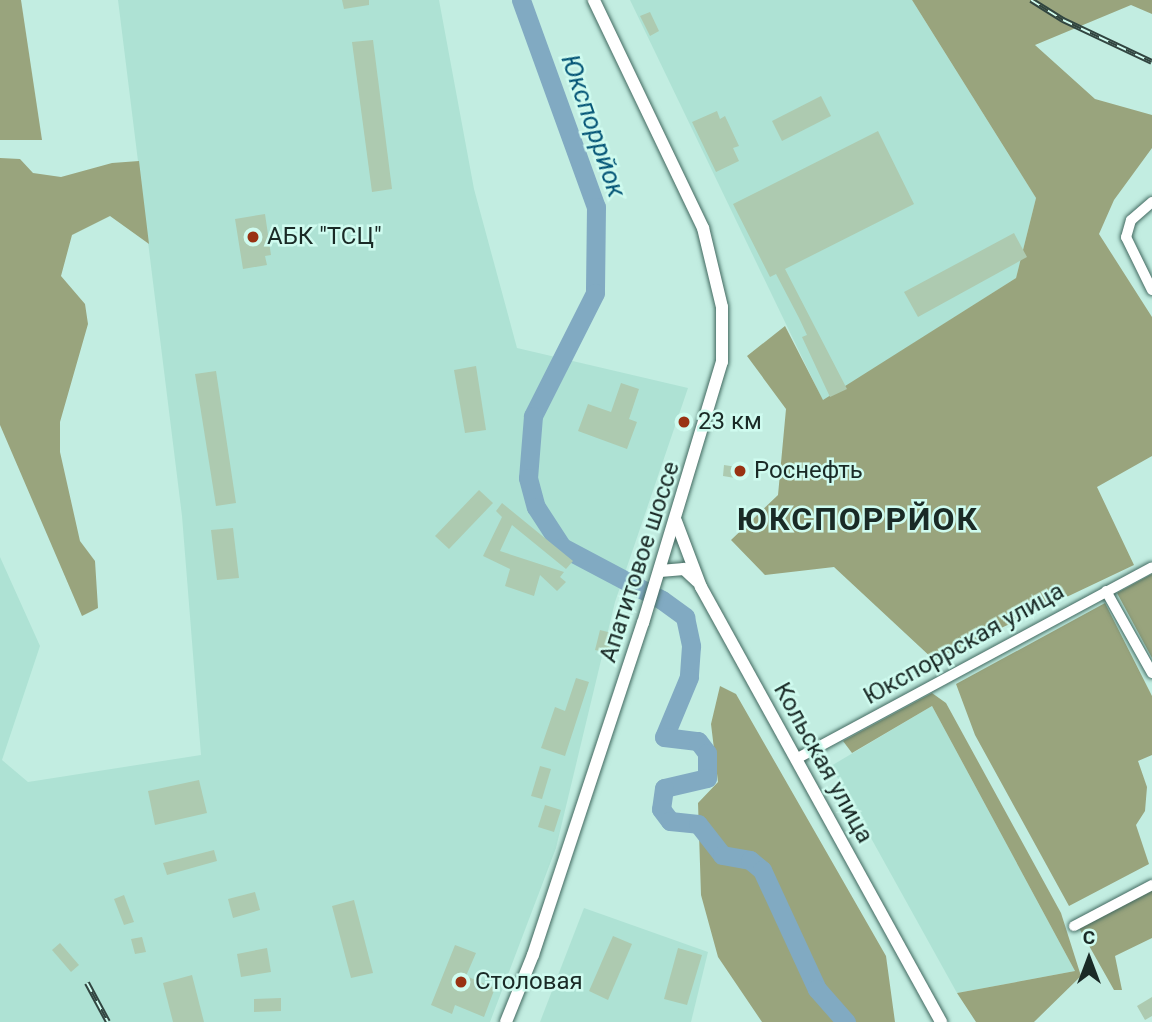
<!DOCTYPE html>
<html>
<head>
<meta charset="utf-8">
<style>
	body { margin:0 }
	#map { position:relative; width:1152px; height:1022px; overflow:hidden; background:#c2ede1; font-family:Roboto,sans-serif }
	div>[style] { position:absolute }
	.built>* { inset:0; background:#aee2d4 }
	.forest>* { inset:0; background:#99a47d }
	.river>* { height:19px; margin:-9.5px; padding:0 9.5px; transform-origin:9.5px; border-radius:9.5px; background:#81aac2 }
	.building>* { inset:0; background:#adcab0 }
	.roads { filter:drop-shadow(0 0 2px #426960) drop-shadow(0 0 2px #426960) }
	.minor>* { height:10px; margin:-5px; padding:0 5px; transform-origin:5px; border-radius:5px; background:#fff }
	.tertiary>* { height:12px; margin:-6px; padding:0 6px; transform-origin:6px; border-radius:6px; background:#fff }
	.rail>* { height:6px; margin-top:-3px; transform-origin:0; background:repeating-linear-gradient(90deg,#cffbef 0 10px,#314540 0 20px); box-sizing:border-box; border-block:2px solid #314540 }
	.dots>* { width:19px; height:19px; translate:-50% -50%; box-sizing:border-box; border:4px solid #cffbef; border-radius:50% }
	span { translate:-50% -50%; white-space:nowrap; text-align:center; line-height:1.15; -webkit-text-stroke:5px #cffbef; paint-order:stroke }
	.poi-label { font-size:24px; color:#1a2a26 }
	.left { translate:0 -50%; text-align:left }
	.street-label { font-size:24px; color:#1a2a26 }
	.water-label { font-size:26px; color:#055677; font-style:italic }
	.district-label { font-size:32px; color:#1a2a26; font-weight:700; letter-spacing:2px }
	.north { position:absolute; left:1054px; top:924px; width:70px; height:70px; -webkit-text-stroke:5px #cffbef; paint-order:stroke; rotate:0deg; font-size:19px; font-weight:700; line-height:28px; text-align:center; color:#1a2a26 }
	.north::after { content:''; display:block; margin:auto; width:24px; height:32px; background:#1a2a26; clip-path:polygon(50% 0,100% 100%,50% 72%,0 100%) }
</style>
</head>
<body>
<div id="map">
	<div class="built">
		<i style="clip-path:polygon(118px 0,439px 0,474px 189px,517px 348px,688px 388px,615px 602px,556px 848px,490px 1022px,0 1022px,0 557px,40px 646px,2px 760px,28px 782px,201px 755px,182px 516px)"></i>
		<i style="clip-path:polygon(630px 0,912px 0,1036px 198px,1016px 278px,823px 401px)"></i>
		<i style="clip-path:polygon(932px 706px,1075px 971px,957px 993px,831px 766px)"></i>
		<i style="clip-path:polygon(584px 908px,708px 952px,691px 1022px,540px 1022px)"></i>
	</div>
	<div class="forest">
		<i style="clip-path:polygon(0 0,21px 0,42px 140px,0 140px)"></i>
		<i style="clip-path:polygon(912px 0,1152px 0,1152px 14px,1131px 5px,1035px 45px,1095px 99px,1152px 115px,1152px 148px,1114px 200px,1099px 234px,1152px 317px,1152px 456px,1097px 487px,1134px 565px,934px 660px,834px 567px,765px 575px,731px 540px,778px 495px,786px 409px,747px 356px,785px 326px,823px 400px,1016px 278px,1036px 198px)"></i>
		<i style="clip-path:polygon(0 158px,20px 159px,33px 173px,61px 177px,112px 163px,139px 161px,149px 244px,110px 216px,72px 235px,61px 276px,85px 304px,88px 324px,60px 422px,60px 452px,80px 541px,95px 561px,98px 608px,82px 616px,0 425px)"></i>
		<i style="clip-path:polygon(1152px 574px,1152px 658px,1117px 593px)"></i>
		<i style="clip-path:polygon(1105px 603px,1152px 696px,1152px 755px,1138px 761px,1147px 787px,1145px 811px,1136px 825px,1149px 864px,1069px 906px,975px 735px,956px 684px)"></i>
		<i style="clip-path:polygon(720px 686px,736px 694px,886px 956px,895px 1022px,762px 1022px,718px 957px,701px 895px,698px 803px,718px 782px,711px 724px)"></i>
		<i style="clip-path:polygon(932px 693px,946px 703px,1061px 913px,1081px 976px,1034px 1022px,976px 1022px,957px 993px,1075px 971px,932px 706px,852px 753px,843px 741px)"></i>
		<i style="clip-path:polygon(1152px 890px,1152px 938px,1115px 956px,1122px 990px,1114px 990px,1079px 928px)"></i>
	</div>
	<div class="river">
		<i style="left:521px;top:0;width:220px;rotate:70.1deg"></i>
		<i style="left:596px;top:207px;width:86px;rotate:90.7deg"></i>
		<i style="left:595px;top:293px;width:138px;rotate:116.8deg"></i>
		<i style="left:533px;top:416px;width:62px;rotate:94.6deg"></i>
		<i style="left:528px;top:478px;width:30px;rotate:75deg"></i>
		<i style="left:536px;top:507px;width:48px;rotate:57deg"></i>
		<i style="left:562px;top:547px;width:113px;rotate:27.9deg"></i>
		<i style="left:662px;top:600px;width:29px;rotate:36deg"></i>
		<i style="left:685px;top:617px;width:30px;rotate:78deg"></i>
		<i style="left:691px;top:646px;width:31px;rotate:94deg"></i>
		<i style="left:689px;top:677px;width:65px;rotate:112.6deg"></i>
		<i style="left:664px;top:737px;width:34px;rotate:7deg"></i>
		<i style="left:698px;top:741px;width:15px;rotate:53deg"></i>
		<i style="left:707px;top:753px;width:25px;rotate:90deg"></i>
		<i style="left:707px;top:778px;width:44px;rotate:166.9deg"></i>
		<i style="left:664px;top:788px;width:21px;rotate:98deg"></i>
		<i style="left:661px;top:809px;width:15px;rotate:53deg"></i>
		<i style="left:670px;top:821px;width:28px;rotate:6deg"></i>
		<i style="left:698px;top:824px;width:39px;rotate:52deg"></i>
		<i style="left:722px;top:855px;width:28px;rotate:10deg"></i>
		<i style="left:750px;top:860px;width:16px;rotate:40deg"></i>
		<i style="left:762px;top:870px;width:131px;rotate:65.2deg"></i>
		<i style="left:817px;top:989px;width:44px;rotate:48.7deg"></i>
	</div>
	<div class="building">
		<i style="clip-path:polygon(342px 0,369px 0,369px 5px,344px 9px)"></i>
		<i style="clip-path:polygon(650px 12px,659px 31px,650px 36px,640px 16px)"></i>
		<i style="clip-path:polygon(373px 40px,392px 189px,372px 192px,352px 42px)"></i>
		<i style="clip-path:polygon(821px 96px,831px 116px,782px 141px,772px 121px)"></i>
		<i style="clip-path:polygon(717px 111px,720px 119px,725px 116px,739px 146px,733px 148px,739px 161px,716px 172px,692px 122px)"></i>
		<i style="clip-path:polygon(878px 131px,914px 204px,785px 269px,847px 389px,830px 397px,802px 337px,807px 335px,799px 318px,776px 274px,770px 277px,733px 204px)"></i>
		<i style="clip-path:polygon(265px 214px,271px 255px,265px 256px,267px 265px,243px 269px,235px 219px)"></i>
		<i style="clip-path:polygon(1014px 233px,1027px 257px,918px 317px,904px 292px)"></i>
		<i style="clip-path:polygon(476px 366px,486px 430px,465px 433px,454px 370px)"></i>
		<i style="clip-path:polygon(216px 371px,236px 503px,216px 506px,195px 374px)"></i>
		<i style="clip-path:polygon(621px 383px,639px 389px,629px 419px,637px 422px,627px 449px,578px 431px,588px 404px,611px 412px)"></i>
		<i style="clip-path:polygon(724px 465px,743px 468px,741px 479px,723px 476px)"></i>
		<i style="clip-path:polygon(479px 490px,493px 503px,449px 549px,435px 536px)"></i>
		<i style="clip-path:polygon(502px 503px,573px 561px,566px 569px,512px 525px,500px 551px,564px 572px,560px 577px,566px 582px,557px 591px,540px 575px,534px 596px,505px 586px,510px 569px,483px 556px,502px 517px,496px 511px)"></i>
		<i style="clip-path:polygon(233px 528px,239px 578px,217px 580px,211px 530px)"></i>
		<i style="clip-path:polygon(600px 630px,616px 634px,612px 654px,595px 650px)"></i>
		<i style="clip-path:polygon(576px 678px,589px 682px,565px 756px,541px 748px,555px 707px,565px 711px)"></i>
		<i style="clip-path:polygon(540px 766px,551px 769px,542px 799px,531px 796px)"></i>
		<i style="clip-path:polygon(199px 780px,207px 813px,155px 825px,148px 791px)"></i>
		<i style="clip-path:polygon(545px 805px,561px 810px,554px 832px,538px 827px)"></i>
		<i style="clip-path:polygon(214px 850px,217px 861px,167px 875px,163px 863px)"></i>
		<i style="clip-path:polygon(255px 892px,260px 910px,233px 918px,228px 899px)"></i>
		<i style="clip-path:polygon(124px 895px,134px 922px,124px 925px,114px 899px)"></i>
		<i style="clip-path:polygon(354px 900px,373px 973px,351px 978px,332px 906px)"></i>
		<i style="clip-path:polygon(613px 936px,632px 944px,608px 1000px,589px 991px)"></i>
		<i style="clip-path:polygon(142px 937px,146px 952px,135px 954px,131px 939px)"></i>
		<i style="clip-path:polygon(60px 943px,79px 965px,71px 972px,52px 950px)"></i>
		<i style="clip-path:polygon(455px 945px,476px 953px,466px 976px,495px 988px,484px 1017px,455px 1005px,452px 1014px,431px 1005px)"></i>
		<i style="clip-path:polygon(267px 948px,271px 972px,241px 977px,237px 954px)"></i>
		<i style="clip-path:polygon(678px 948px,702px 955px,687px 1005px,664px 999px)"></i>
		<i style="clip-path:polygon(192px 975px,204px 1022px,173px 1022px,163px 983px)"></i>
		<i style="clip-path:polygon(1152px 997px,1152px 1016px,1145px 1020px,1137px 1006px)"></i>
		<i style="clip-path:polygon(281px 998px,281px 1011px,254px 1012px,254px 999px)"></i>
	</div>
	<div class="roads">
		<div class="minor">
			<i style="left:1152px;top:202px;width:28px;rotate:139deg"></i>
			<i style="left:1131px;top:220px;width:18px;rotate:106deg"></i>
			<i style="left:1126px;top:237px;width:59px;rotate:63.9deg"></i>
			<i style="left:1106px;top:591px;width:94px;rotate:60.7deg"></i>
			<i style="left:796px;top:759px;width:404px;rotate:-28.3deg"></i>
			<i style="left:1074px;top:926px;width:88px;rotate:-27.7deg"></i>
		</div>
		<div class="tertiary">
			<i style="left:676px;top:521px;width:71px;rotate:69.3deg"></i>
			<i style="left:701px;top:587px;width:497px;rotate:61.1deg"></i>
			<i style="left:660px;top:571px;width:24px;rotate:-5deg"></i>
			<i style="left:684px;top:569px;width:18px;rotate:43deg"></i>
			<i style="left:506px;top:1022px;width:72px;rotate:-68.1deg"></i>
			<i style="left:533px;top:955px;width:350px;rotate:-71.7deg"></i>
			<i style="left:643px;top:623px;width:273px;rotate:-73.2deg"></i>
			<i style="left:722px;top:362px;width:55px;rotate:-90deg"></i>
			<i style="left:722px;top:307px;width:81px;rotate:-103.5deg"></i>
			<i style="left:703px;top:228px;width:253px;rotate:-115.6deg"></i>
		</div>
	</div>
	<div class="rail">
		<i style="left:1031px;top:0;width:38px;rotate:32deg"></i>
		<i style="left:1063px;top:20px;width:98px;rotate:25.3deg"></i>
		<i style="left:87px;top:983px;width:44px;rotate:61.7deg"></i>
	</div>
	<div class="dots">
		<i style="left:253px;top:237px;background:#993213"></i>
		<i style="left:684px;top:422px;background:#993213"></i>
		<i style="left:740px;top:471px;background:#993213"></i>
		<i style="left:461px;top:982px;background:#993213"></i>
	</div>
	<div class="poi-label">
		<span class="left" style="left:267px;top:237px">АБК "ТСЦ"</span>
		<span class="left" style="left:698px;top:422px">23 км</span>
		<span class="left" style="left:754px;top:471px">Роснефть</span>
		<span class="left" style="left:475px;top:982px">Столовая</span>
	</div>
	<div class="street-label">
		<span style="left:640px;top:562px;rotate:-72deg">Апатитовое шоссе</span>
		<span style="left:964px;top:644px;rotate:-29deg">Юкспоррская улица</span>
		<span style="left:823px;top:763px;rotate:61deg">Кольская улица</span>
	</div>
	<div class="water-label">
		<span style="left:593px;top:126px;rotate:71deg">Юкспоррйок</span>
	</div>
	<div class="district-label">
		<span style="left:858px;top:519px">ЮКСПОРРЙОК</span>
	</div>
	<div class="north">С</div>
</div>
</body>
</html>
